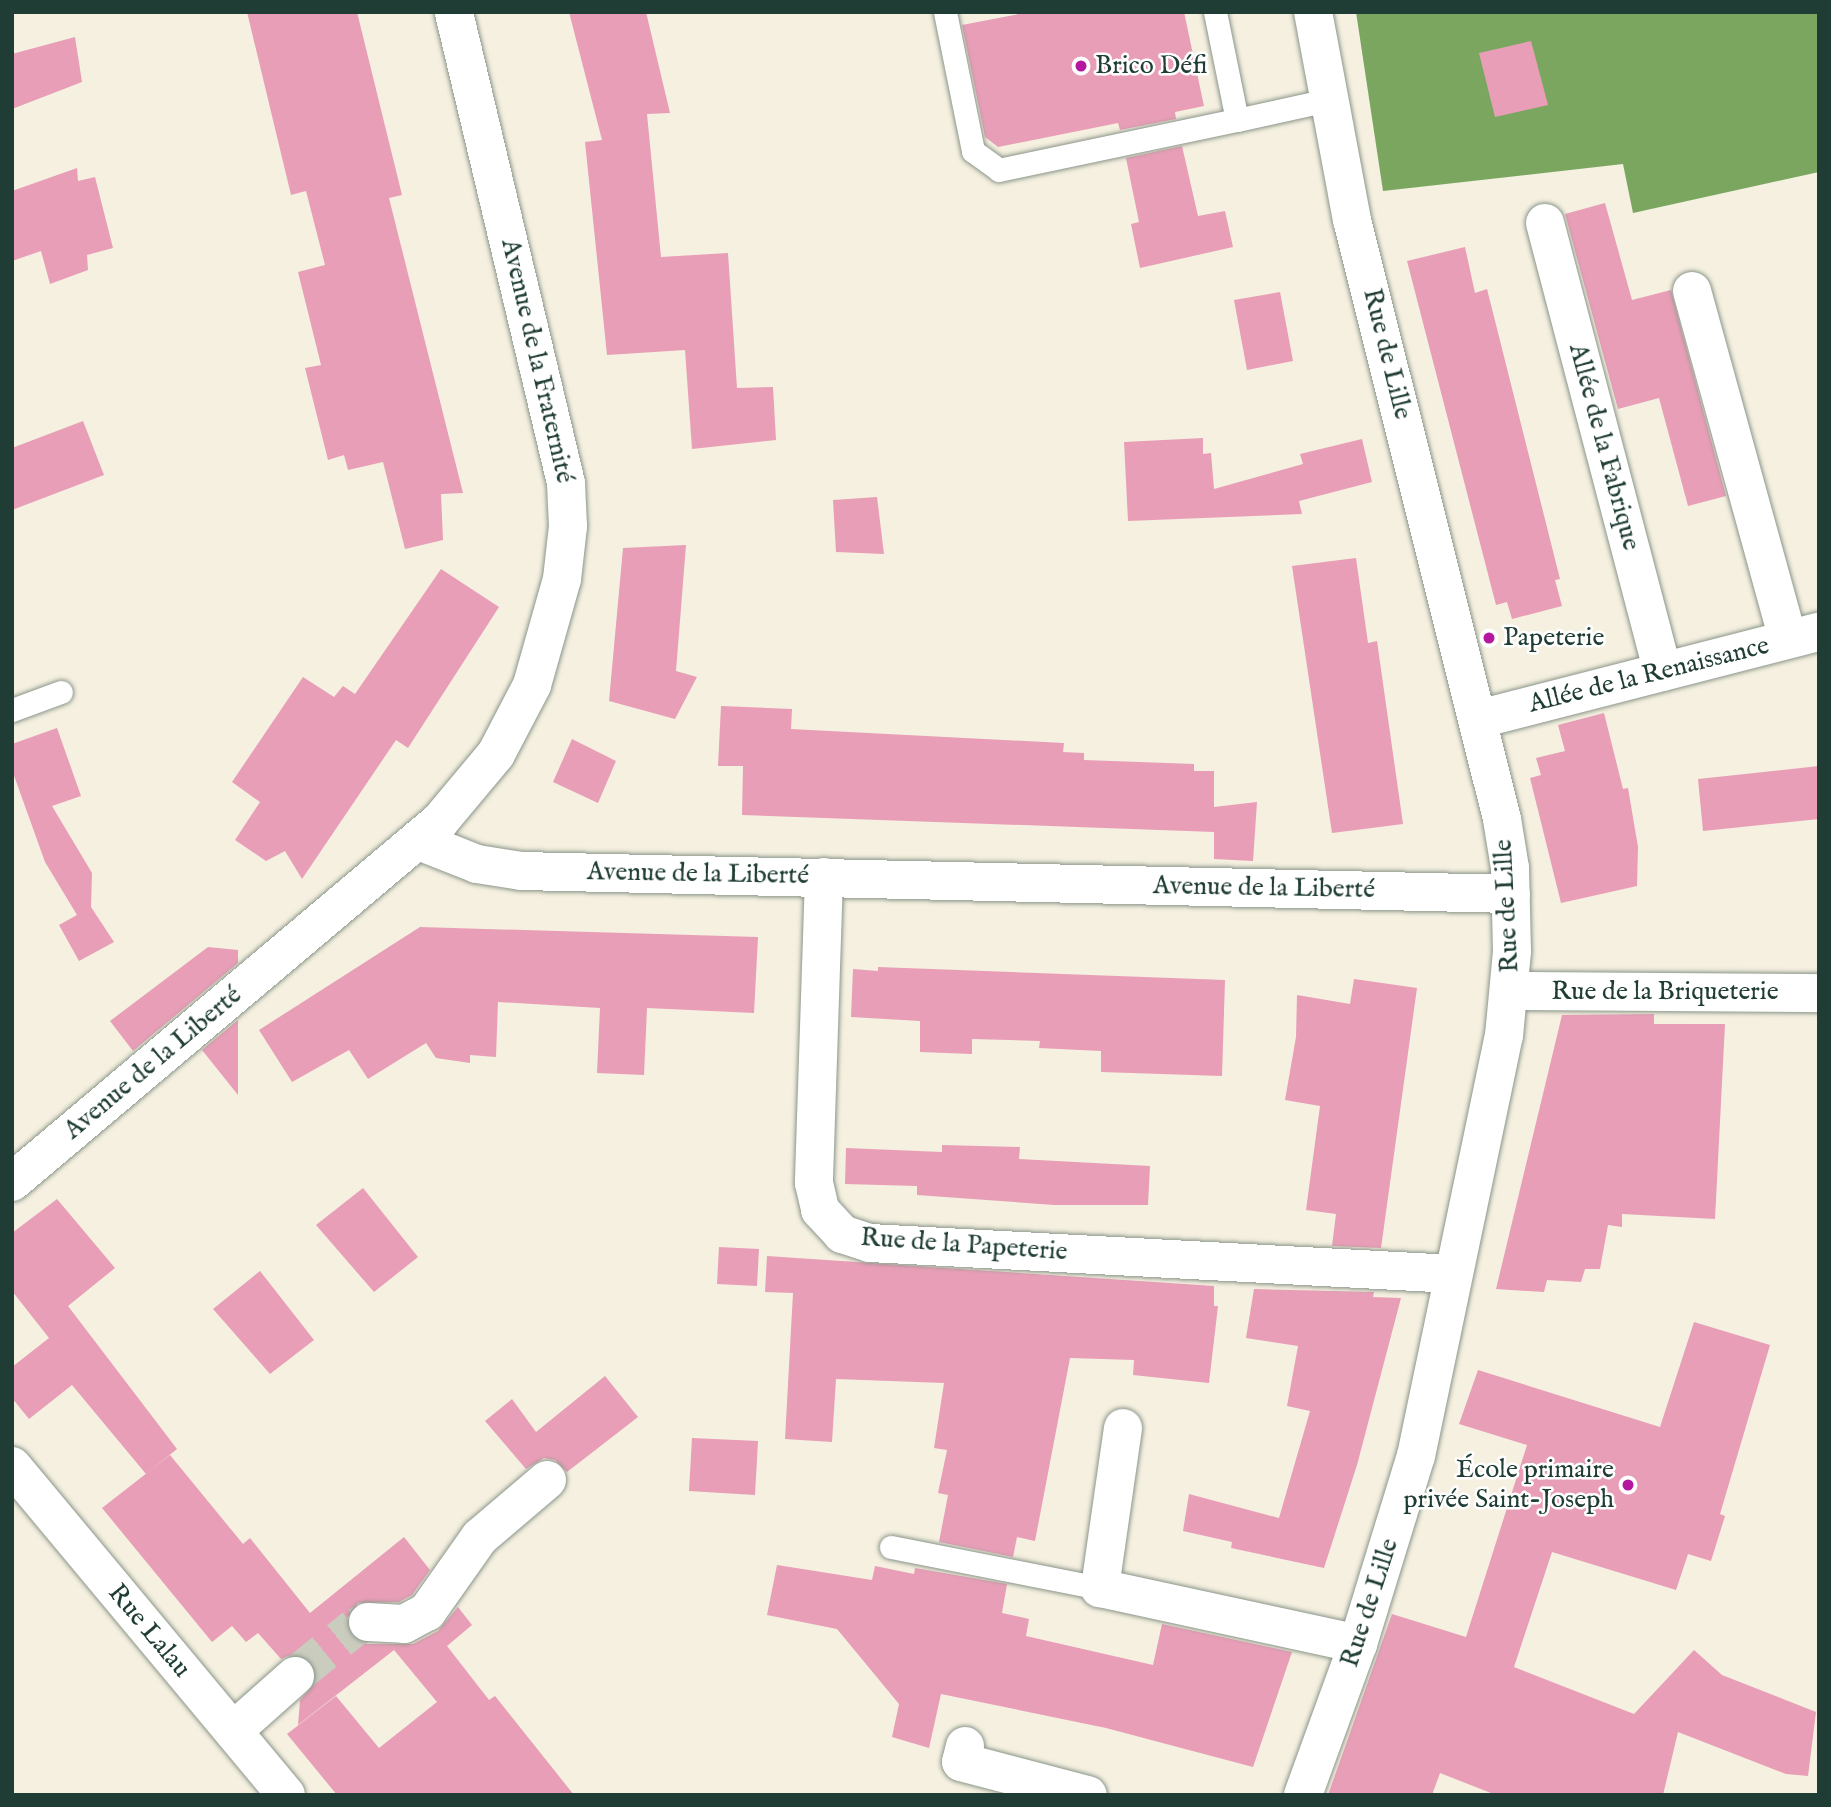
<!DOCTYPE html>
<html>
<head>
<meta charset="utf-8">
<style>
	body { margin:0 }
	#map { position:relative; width:1831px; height:1807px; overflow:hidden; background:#f5f0e0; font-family:"IM FELL English",serif }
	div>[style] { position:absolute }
	.forest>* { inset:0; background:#7aa660 }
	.building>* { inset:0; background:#e89eb7 }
	.minor-tunnel>* { height:38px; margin-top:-19px; transform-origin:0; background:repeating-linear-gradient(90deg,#caccbe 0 38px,transparent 0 57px) }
	.roads { filter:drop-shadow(0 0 2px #8a968a) drop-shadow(0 0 2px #8a968a) }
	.service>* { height:23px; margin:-11.5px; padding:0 11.5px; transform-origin:11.5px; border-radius:11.5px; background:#fff }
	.minor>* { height:38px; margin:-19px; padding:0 19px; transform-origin:19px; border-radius:19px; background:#fff }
	.tertiary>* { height:38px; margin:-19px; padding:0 19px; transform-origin:19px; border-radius:19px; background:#fff }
	.secondary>* { height:38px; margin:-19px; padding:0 19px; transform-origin:19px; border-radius:19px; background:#fff }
	.dots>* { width:19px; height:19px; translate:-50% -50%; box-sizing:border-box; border:4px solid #fff; border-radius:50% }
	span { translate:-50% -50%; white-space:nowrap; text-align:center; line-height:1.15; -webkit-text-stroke:5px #fff; paint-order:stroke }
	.poi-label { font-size:26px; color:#1f3d34 }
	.left { translate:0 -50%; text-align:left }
	.right { translate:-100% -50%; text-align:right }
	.street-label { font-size:26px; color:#1f3d34 }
	.frame { position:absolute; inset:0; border:14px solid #1f3d34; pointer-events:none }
</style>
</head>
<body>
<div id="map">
	<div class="forest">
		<i style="clip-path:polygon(1356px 12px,1819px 12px,1819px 172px,1633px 213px,1623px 164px,1383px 191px)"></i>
	</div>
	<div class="building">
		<i style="clip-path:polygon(247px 12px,357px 12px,402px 195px,389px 198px,463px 493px,441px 494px,443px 540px,405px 549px,383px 462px,348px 470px,344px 455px,328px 460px,305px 368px,321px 365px,298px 272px,325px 265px,306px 191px,291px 195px)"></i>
		<i style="clip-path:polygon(569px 12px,646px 12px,670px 113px,647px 114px,661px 257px,728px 253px,737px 388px,773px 387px,776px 440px,692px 449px,685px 350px,607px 355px,585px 142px,602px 140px)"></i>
		<i style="clip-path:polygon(1029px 12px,1184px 12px,1204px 106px,1175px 112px,1176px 119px,1120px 130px,1118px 123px,998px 147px,985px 137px,962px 25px)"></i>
		<i style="clip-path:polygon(75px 37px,82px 82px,12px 109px,12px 54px)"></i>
		<i style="clip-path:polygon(1531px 41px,1548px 105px,1495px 117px,1479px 53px)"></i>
		<i style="clip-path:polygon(1182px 146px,1198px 216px,1225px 211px,1233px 247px,1140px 268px,1131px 224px,1139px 222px,1126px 158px)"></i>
		<i style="clip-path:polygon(77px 168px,78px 181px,95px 177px,113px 248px,87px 255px,88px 270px,50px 284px,41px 251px,12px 261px,12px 191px)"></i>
		<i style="clip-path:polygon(1605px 203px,1632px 300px,1671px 290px,1726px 496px,1688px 506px,1659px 398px,1618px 409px,1565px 214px)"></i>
		<i style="clip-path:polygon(1465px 247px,1475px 293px,1487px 289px,1560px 579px,1555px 580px,1562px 606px,1512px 619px,1507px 602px,1496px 605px,1407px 261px)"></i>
		<i style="clip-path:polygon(1280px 292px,1293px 361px,1247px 370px,1234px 300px)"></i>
		<i style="clip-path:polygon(83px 421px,104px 475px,12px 510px,12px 448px)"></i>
		<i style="clip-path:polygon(1203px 438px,1203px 454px,1211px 453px,1214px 489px,1303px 464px,1300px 454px,1362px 439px,1372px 482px,1299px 501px,1302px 514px,1128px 521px,1124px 442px)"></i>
		<i style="clip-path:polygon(877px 497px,884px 554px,836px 552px,833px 500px)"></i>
		<i style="clip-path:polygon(686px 545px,676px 671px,697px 677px,675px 719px,609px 701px,623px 548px)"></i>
		<i style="clip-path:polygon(1356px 558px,1368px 643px,1377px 641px,1403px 824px,1332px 833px,1292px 566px)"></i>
		<i style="clip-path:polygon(441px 569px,499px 607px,408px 748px,396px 740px,302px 879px,285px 851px,266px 861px,235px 840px,260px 802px,232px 782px,303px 677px,334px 697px,343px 686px,355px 694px)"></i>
		<i style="clip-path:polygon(721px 706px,792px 709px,791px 729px,1064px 743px,1063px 752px,1084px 753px,1084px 760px,1194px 764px,1194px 771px,1214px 771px,1214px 807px,1257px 802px,1253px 861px,1214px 859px,1214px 832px,742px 815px,743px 766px,718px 766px)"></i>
		<i style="clip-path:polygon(1604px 713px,1623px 789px,1628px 788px,1638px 847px,1637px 886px,1561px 903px,1530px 778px,1541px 775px,1536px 758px,1565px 751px,1558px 725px)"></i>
		<i style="clip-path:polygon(57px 728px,81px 796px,52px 806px,92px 873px,91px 907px,114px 942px,79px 961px,59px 925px,77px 915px,45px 862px,12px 770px,12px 744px)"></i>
		<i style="clip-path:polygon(572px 739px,616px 761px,598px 803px,553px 782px)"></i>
		<i style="clip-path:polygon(1819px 766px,1819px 819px,1703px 831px,1698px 779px)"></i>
		<i style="clip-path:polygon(420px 927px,758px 937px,754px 1013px,647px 1008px,644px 1075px,597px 1073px,600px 1008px,498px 1002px,496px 1057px,470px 1055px,470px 1063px,436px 1058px,426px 1043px,368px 1079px,349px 1050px,292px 1082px,259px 1030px)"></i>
		<i style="clip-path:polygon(208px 947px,238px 950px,238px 963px,133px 1051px,110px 1021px)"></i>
		<i style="clip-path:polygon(878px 967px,1225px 980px,1222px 1076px,1101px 1072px,1101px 1051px,1039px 1048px,1040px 1041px,972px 1039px,972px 1054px,920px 1052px,920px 1021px,851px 1017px,853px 969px,878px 971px)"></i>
		<i style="clip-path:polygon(1354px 979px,1417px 988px,1381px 1248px,1332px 1246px,1336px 1214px,1306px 1210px,1320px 1106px,1285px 1100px,1296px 1037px,1297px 995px,1350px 1004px)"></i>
		<i style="clip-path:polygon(1654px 1014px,1654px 1024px,1725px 1024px,1715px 1219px,1622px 1214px,1622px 1227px,1608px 1225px,1600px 1269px,1585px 1269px,1581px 1282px,1547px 1280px,1544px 1292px,1496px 1289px,1562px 1015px)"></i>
		<i style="clip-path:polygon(238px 1020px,238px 1095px,202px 1050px)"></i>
		<i style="clip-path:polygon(942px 1145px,1020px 1147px,1019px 1159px,1150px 1166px,1148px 1205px,1054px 1205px,917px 1195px,917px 1186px,845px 1184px,846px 1148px,942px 1152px)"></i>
		<i style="clip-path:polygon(363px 1188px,418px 1257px,374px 1292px,316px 1225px)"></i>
		<i style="clip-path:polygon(57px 1199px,115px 1268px,68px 1306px,177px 1449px,146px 1474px,72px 1385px,29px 1419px,12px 1398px,12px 1367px,49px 1338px,12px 1291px,12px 1233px)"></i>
		<i style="clip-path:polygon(719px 1247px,759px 1249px,757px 1286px,717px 1284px)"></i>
		<i style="clip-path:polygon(767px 1256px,1214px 1286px,1214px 1306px,1218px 1306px,1209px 1383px,1133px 1375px,1134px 1360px,1070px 1358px,1035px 1541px,1017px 1537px,1013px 1557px,939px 1542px,948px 1495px,938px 1493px,947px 1450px,934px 1448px,944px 1383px,836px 1379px,832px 1442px,785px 1439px,793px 1293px,765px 1292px)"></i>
		<i style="clip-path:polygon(260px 1271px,314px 1340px,270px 1374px,213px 1309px)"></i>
		<i style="clip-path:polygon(1254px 1289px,1374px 1292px,1373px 1297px,1401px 1298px,1357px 1465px,1324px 1568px,1231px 1548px,1232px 1542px,1183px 1531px,1189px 1494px,1279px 1518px,1310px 1411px,1287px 1406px,1298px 1346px,1246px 1338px)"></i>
		<i style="clip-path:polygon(1694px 1322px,1770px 1345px,1720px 1514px,1725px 1516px,1711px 1561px,1688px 1554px,1676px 1590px,1552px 1552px,1514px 1667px,1634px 1714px,1694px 1650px,1722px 1675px,1816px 1712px,1808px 1776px,1786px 1774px,1678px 1732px,1663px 1795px,1496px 1795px,1440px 1773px,1432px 1795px,1328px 1795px,1392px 1614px,1466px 1637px,1527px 1445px,1459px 1424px,1478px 1370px,1660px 1427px)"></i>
		<i style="clip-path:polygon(605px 1376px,638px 1417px,567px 1472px,555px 1460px,544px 1458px,526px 1469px,485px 1421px,512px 1399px,536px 1432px)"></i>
		<i style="clip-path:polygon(692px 1438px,758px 1441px,755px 1495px,689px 1491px)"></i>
		<i style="clip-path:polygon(170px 1455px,243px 1544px,250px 1538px,310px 1613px,404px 1537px,430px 1570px,412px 1595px,399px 1602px,358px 1603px,346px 1620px,349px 1632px,367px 1644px,413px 1644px,438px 1631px,458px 1607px,472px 1625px,447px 1646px,489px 1700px,495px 1696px,574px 1795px,337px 1795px,287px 1734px,336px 1696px,379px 1748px,437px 1702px,394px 1650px,298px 1725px,300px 1700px,316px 1682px,311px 1661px,291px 1655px,281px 1659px,258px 1633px,246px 1642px,232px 1626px,212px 1642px,102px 1508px)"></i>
		<i style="clip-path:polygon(777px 1565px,872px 1580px,875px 1566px,914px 1574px,915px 1568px,1007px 1584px,1002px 1613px,1029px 1619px,1026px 1636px,1153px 1665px,1162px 1624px,1292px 1652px,1253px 1767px,1106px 1728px,941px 1694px,929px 1748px,892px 1737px,899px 1704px,837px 1629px,767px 1615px)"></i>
	</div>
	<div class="minor-tunnel">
		<i style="left:295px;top:1676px;width:77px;rotate:-39.2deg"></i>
		<i style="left:355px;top:1627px;width:14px;rotate:-21deg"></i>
	</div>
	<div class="roads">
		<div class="service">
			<i style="left:945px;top:12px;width:142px;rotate:78.6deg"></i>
			<i style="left:973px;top:151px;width:32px;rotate:36deg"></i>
			<i style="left:999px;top:170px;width:243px;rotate:-11.9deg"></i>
			<i style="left:1215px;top:12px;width:110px;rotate:78.5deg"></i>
			<i style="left:1237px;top:120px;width:93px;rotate:-12.4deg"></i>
			<i style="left:12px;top:710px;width:52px;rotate:-20.2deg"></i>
			<i style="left:891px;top:1547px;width:213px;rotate:11.1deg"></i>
		</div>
		<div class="minor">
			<i style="left:1545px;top:223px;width:464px;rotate:75.3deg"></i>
			<i style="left:1692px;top:291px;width:361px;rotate:74.6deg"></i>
			<i style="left:1479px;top:719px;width:351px;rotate:-14.4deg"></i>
			<i style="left:419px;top:841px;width:62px;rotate:21.6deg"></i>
			<i style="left:477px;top:864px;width:45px;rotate:9deg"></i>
			<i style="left:521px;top:871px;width:990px;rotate:1.33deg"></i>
			<i style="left:824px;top:877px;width:306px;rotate:91.9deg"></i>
			<i style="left:814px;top:1183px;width:28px;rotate:77deg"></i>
			<i style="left:820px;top:1210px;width:33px;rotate:47deg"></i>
			<i style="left:842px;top:1234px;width:29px;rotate:18deg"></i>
			<i style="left:870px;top:1243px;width:584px;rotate:3.04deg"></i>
			<i style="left:1510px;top:991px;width:309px;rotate:0.4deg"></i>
			<i style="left:12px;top:1182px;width:560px;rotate:-40.15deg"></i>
			<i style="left:440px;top:821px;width:87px;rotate:-50.1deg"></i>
			<i style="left:496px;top:754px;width:78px;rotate:-62.4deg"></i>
			<i style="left:532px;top:685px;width:110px;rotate:-74.2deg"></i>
			<i style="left:562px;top:579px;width:53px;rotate:-83.5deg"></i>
			<i style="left:568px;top:526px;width:43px;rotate:-92.7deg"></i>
			<i style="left:566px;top:483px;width:484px;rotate:-103.4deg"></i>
			<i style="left:1123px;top:1428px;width:162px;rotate:98.2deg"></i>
			<i style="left:1100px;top:1588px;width:264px;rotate:12.2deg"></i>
			<i style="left:368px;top:1622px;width:36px;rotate:3deg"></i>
			<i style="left:404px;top:1624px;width:26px;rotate:-28deg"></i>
			<i style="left:427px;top:1612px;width:92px;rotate:-54.8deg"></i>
			<i style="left:480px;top:1537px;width:88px;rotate:-40.4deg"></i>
			<i style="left:233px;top:1731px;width:83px;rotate:-41.6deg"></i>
			<i style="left:965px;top:1746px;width:16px;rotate:104deg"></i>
			<i style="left:961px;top:1762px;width:131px;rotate:14.6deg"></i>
		</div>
		<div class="tertiary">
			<i style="left:1303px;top:1795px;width:161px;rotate:-70deg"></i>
			<i style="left:1358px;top:1644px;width:197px;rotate:-72.9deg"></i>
			<i style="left:1416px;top:1456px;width:429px;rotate:-78.2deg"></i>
			<i style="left:1504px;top:1036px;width:85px;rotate:-84.6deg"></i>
			<i style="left:1512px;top:951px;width:83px;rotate:-91.4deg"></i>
			<i style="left:1510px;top:868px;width:50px;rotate:-99.3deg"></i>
			<i style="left:1502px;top:819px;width:617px;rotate:-104.06deg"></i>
			<i style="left:1352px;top:220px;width:212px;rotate:-100.6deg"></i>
		</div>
		<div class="secondary">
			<i style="left:12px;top:1466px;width:428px;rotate:50.2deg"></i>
		</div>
	</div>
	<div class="dots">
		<i style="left:1081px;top:66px;background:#b5179e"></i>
		<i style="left:1489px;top:638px;background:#b5179e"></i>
		<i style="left:1628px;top:1485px;background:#b5179e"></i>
	</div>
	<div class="poi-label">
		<span class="left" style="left:1095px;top:66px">Brico Défi</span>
		<span class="left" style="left:1503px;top:638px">Papeterie</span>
		<span class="right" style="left:1614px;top:1485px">École primaire<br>privée Saint-Joseph</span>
	</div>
	<div class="street-label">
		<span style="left:1387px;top:354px;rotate:76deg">Rue de Lille</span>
		<span style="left:537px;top:361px;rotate:77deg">Avenue de la Fraternité</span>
		<span style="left:1604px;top:447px;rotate:75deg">Allée de la Fabrique</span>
		<span style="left:1649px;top:675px;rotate:-14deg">Allée de la Renaissance</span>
		<span style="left:698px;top:874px;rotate:1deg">Avenue de la Liberté</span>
		<span style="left:1264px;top:888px;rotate:1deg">Avenue de la Liberté</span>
		<span style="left:1507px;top:906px;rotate:-93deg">Rue de Lille</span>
		<span style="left:1665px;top:992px">Rue de la Briqueterie</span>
		<span style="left:153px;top:1063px;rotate:-40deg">Avenue de la Liberté</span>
		<span style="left:964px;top:1245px;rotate:4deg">Rue de la Papeterie</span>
		<span style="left:1370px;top:1603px;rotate:-72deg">Rue de Lille</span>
		<span style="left:149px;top:1631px;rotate:50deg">Rue Lalau</span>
	</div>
	<div class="frame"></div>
</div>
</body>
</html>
